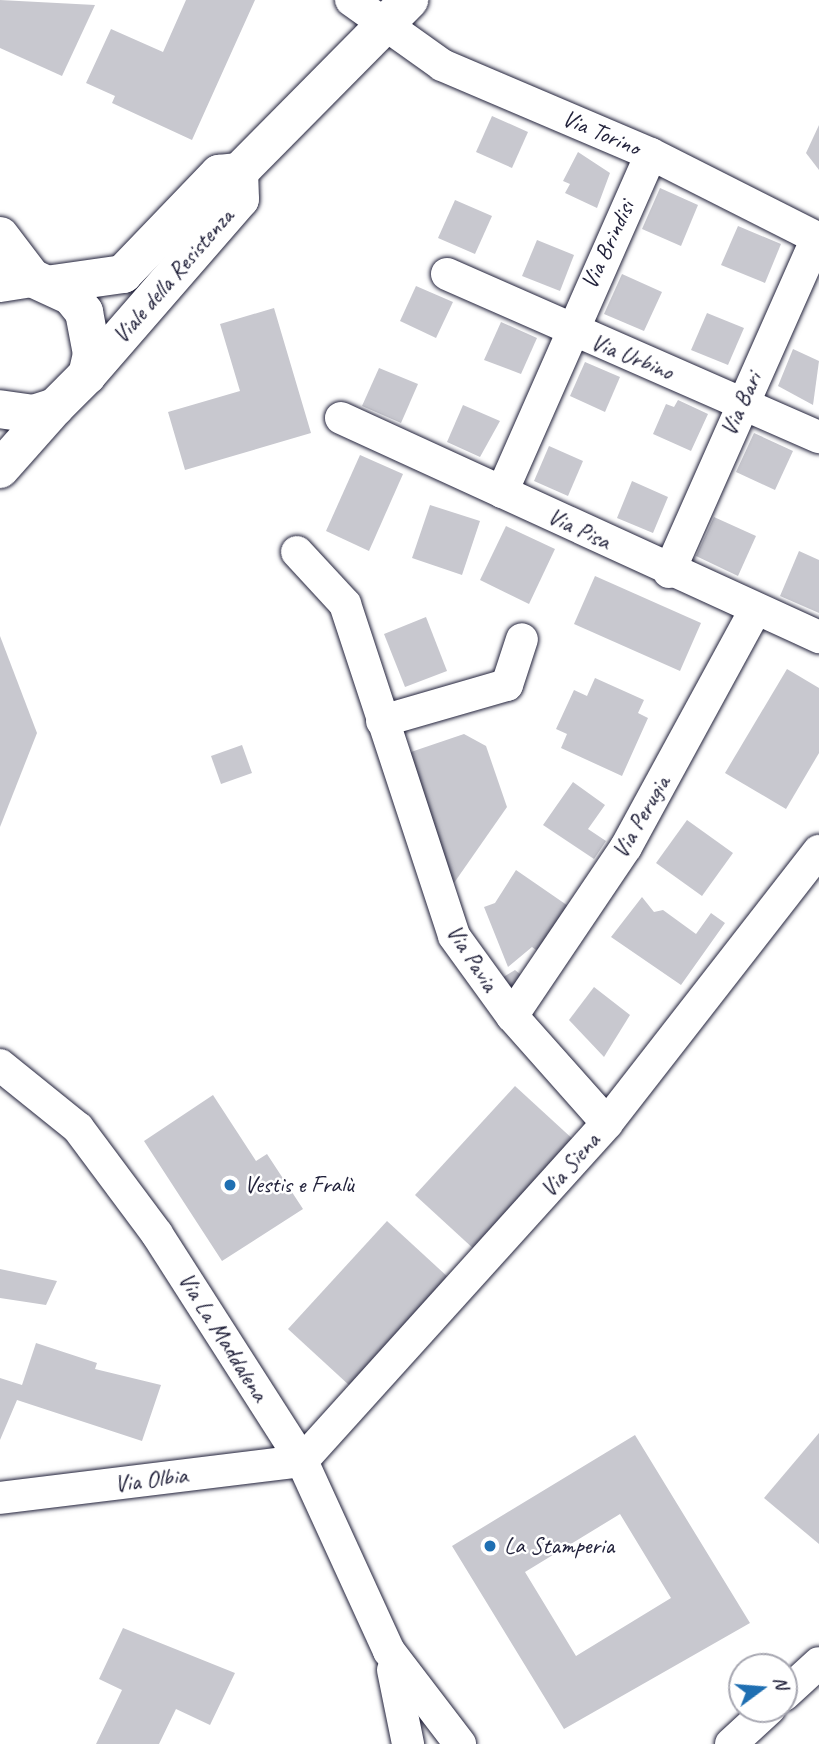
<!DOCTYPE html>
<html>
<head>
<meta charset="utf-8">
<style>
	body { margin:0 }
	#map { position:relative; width:819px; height:1744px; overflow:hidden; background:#fff; font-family:Caveat,sans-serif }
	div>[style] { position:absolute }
	.building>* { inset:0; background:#c8c8cf }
	.roads { filter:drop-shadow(0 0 2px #22223b) drop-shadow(0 0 2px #22223b) }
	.minor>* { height:32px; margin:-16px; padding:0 16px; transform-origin:16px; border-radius:16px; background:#fff }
	.tertiary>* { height:38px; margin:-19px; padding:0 19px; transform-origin:19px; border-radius:19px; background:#fff }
	.secondary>* { height:38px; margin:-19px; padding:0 19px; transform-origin:19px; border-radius:19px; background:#fff }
	.dots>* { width:19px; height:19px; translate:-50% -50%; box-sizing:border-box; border:4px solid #fff; border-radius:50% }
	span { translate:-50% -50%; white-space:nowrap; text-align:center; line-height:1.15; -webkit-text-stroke:5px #fff; paint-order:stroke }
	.street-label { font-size:24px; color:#22223b }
	.poi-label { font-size:24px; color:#22223b }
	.left { translate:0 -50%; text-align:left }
	.north { position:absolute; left:728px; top:1653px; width:70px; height:70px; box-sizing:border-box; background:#fff; border:2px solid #a7a7b1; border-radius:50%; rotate:74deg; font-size:19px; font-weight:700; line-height:28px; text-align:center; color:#22223b }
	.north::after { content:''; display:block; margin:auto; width:24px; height:32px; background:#1f6fb2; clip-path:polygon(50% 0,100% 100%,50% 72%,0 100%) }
</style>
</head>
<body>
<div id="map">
	<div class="building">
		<i style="clip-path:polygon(0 0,95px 5px,62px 76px,0 48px)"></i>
		<i style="clip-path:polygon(186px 0,255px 0,192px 140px,112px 103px,115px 96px,86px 83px,111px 29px,163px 52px)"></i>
		<i style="clip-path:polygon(492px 116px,528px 132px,512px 168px,476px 152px)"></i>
		<i style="clip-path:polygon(819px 125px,819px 170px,806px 153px)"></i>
		<i style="clip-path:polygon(578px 152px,610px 173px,597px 208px,565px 193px,570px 184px,563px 181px)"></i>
		<i style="clip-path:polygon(660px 188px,698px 205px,681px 246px,642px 229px)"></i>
		<i style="clip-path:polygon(455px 200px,492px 216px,475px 254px,438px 238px)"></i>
		<i style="clip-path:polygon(738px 226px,781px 244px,765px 283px,721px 265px)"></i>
		<i style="clip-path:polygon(537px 240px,574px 255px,560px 291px,522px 276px)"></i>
		<i style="clip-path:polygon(622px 274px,662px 292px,644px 331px,604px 314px)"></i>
		<i style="clip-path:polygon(416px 286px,453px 302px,436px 338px,400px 321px)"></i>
		<i style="clip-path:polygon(274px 308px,311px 433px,185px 470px,168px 412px,240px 391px,220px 324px)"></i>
		<i style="clip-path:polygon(707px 313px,744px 328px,728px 365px,691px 350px)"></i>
		<i style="clip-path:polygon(501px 322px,537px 338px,521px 374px,484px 360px)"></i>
		<i style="clip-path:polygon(793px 349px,819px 361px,813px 405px,778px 386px)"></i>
		<i style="clip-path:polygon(585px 362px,620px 377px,605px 412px,570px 396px)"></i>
		<i style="clip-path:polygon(379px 368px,418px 384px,401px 423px,362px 406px)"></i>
		<i style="clip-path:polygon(678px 400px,708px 414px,691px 451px,653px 434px,666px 404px,674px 407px)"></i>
		<i style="clip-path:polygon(463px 405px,500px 421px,480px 457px,447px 442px)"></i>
		<i style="clip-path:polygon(754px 433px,793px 451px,775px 490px,736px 472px)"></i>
		<i style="clip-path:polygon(549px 446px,583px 461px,568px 496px,534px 481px)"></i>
		<i style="clip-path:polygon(360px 455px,403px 474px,369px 551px,326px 531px)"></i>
		<i style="clip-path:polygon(632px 481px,668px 497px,653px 533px,617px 518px)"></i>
		<i style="clip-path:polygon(430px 505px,480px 521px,462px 575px,412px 558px)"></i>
		<i style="clip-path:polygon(714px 517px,756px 536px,738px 576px,696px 556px)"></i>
		<i style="clip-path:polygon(506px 526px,555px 549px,529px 604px,480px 580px)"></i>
		<i style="clip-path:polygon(799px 551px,819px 560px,819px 613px,780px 596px)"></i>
		<i style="clip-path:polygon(595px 576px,701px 623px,680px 671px,574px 624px)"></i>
		<i style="clip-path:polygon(426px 617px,447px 671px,405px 687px,384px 634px)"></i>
		<i style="clip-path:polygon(0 636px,37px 733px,0 827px)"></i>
		<i style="clip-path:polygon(787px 669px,819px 688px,819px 753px,786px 809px,725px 773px)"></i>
		<i style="clip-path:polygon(595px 678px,644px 700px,638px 713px,648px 718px,622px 776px,561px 748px,567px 734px,556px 729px,574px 690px,587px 696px)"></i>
		<i style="clip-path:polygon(464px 734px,486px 746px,507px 807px,447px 893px,405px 754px)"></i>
		<i style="clip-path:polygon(242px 745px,252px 773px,221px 784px,211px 756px)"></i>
		<i style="clip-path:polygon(573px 782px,605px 805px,588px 829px,606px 841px,594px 859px,543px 825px)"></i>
		<i style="clip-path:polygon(687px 820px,733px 853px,702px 896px,656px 863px)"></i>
		<i style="clip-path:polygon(516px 870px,574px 910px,543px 955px,532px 947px,508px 967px,484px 907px,495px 903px)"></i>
		<i style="clip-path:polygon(642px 897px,654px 912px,663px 910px,696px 934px,711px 913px,725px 923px,681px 985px,611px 937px)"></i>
		<i style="clip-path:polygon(515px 970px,526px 979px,516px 994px,502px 978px)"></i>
		<i style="clip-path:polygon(594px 987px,630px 1015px,604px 1057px,569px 1020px)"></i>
		<i style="clip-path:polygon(515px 1086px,576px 1142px,476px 1251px,415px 1195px)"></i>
		<i style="clip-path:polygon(213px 1095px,256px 1161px,267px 1154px,303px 1209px,222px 1261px,144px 1141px)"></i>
		<i style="clip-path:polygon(387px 1221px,449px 1278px,350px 1386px,288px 1329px)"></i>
		<i style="clip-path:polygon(0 1269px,57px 1281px,46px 1305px,0 1298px)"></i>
		<i style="clip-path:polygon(36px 1343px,97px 1363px,95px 1369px,161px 1385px,142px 1441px,17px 1400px,0 1440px,0 1378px,22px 1385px)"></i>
		<i style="clip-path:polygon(819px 1433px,819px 1544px,764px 1498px)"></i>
		<i style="clip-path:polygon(evenodd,635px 1435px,750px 1623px,564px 1729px,452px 1546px,635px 1435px,620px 1514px,671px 1598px,576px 1656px,525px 1572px,620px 1514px)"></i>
		<i style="clip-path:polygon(123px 1628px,235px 1673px,210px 1725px,176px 1709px,159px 1744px,96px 1744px,122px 1690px,99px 1679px)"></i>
	</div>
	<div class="roads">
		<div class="minor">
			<i style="left:351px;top:0;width:112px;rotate:35.5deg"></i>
			<i style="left:442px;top:65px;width:227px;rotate:23.1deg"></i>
			<i style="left:651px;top:154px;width:188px;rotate:26.8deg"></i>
			<i style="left:447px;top:274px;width:406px;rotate:23.7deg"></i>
			<i style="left:341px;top:418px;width:526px;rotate:24.62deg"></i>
			<i style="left:502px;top:492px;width:369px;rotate:-66.2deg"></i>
			<i style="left:297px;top:552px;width:71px;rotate:47.3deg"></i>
			<i style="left:345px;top:604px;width:349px;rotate:71.8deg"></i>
			<i style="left:454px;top:936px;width:99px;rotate:54.1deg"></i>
			<i style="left:512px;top:1016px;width:143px;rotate:48.4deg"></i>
			<i style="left:669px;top:572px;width:365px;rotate:-66.1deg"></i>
			<i style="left:382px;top:721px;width:130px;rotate:-16.1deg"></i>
			<i style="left:507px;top:685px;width:48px;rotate:-71.9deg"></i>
			<i style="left:512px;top:1016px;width:204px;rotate:-56deg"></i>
			<i style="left:626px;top:847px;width:271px;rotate:-61.4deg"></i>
			<i style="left:0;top:1065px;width:100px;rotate:38.9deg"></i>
			<i style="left:78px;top:1128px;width:132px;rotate:53.3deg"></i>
			<i style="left:157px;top:1234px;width:269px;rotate:57.4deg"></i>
			<i style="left:302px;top:1461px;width:209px;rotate:65.4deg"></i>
			<i style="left:389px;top:1651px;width:117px;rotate:52.6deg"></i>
			<i style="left:0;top:1498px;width:304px;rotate:-7deg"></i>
			<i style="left:302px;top:1461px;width:455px;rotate:-47.9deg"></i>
			<i style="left:607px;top:1123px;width:345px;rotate:-52.1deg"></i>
			<i style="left:393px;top:1670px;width:76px;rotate:78.5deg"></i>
			<i style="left:784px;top:1695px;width:47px;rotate:-42.4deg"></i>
			<i style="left:731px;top:1744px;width:52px;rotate:-42.6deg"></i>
		</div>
		<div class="tertiary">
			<i style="left:0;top:469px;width:83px;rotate:-48.4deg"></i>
		</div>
		<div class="secondary">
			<i style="left:0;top:236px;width:53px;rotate:52.7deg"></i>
			<i style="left:0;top:283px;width:32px;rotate:-9deg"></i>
			<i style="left:32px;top:278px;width:43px;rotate:24.8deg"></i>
			<i style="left:71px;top:296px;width:21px;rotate:51deg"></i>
			<i style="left:84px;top:312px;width:43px;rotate:79.2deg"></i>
			<i style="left:92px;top:354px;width:22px;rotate:103deg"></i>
			<i style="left:87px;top:375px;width:45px;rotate:135deg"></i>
			<i style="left:55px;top:407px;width:22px;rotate:162deg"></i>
			<i style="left:34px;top:414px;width:34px;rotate:-172deg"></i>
			<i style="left:53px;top:284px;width:71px;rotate:-8.1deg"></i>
			<i style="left:123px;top:274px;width:139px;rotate:-46.2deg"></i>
			<i style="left:219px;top:174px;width:20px;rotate:-6deg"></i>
			<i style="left:239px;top:172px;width:242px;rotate:-45.3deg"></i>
			<i style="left:87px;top:375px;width:233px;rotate:-49deg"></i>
			<i style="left:240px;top:199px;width:27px;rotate:-92deg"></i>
		</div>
	</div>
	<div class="dots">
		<i style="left:230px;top:1185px;background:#1f6fb2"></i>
		<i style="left:490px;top:1546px;background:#1f6fb2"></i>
	</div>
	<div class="street-label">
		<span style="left:601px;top:133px;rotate:23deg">Via Torino</span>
		<span style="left:608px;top:245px;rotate:-65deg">Via Brindisi</span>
		<span style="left:173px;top:276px;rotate:-49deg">Viale della Resistenza</span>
		<span style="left:632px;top:357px;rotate:22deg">Via Urbino</span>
		<span style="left:741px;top:404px;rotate:-66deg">Via Bari</span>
		<span style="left:579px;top:529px;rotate:26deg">Via Pisa</span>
		<span style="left:641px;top:817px;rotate:-60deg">Via Perugia</span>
		<span style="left:472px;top:958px;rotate:57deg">Via Pavia</span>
		<span style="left:570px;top:1165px;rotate:-49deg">Via Siena</span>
		<span style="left:223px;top:1337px;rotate:58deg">Via La Maddalena</span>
		<span style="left:151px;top:1480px;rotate:-7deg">Via Olbia</span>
	</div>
	<div class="poi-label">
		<span class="left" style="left:244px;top:1185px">Vestis e Fralù</span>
		<span class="left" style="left:504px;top:1546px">La Stamperia</span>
	</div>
	<div class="north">N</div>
</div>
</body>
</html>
